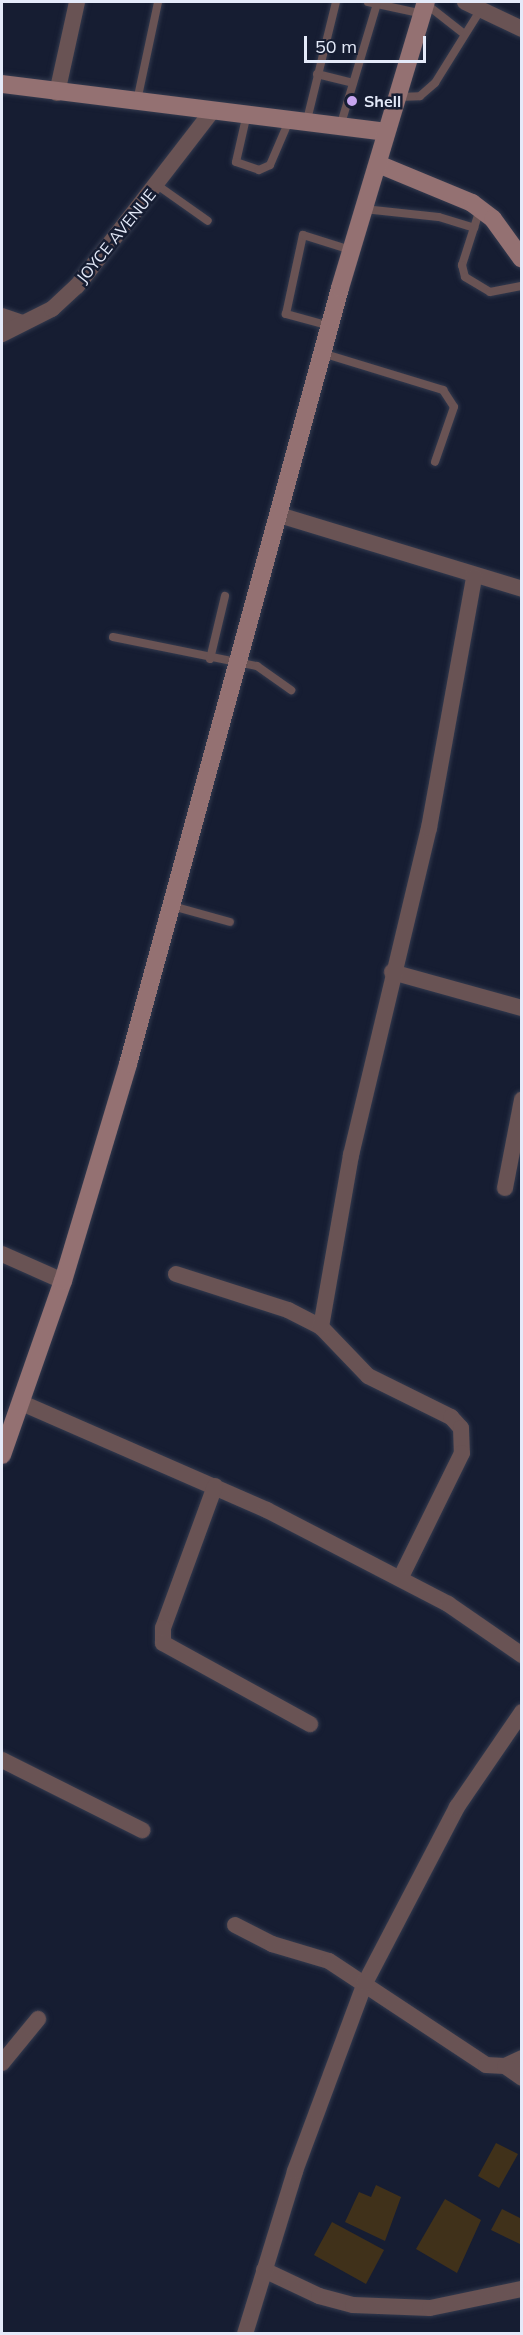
<!DOCTYPE html>
<html>
<head>
<meta charset="utf-8">
<style>
	body { margin:0 }
	#map { position:relative; width:523px; height:2335px; overflow:hidden; background:#161d32; font-family:Mulish,sans-serif }
	div>[style] { position:absolute }
	.building>* { inset:0; background:#40311a }
	.roads { filter:drop-shadow(0 0 2px #333a4e) drop-shadow(0 0 2px #333a4e) }
	.lane>* { height:8px; margin:-4px; padding:0 4px; transform-origin:4px; border-radius:4px; background:#695354 }
	.street>* { height:16px; margin:-8px; padding:0 8px; transform-origin:8px; border-radius:8px; background:#695354 }
	.secondary>* { height:18px; margin:-9px; padding:0 9px; transform-origin:9px; border-radius:9px; background:#947172 }
	.dots>* { width:16px; height:16px; translate:-50% -50%; box-sizing:border-box; border:3px solid #161d32; border-radius:50% }
	span { translate:-50% -50%; white-space:nowrap; text-align:center; line-height:1.15; -webkit-text-stroke:5px #161d32; paint-order:stroke }
	.poi-label { font-size:16px; color:#e4eaf9; font-weight:700 }
	.left { translate:0 -50%; text-align:left }
	.street-label { font-size:16px; color:#e4eaf9 }
	.frame { position:absolute; inset:0; border:3px solid #e4eaf9; pointer-events:none }
	.scale { position:absolute; left:304px; top:36px; width:122px; height:27px; box-sizing:border-box; border:3px solid #e4eaf9; border-top:0; padding-left:8px; font-size:18px; line-height:21px; white-space:nowrap; color:#e4eaf9; -webkit-text-stroke:4px #161d32; paint-order:stroke }
</style>
</head>
<body>
<div id="map">
	<div class="building">
		<i style="clip-path:polygon(496px 2143px,518px 2154px,499px 2188px,478px 2176px)"></i>
		<i style="clip-path:polygon(376px 2185px,401px 2197px,385px 2241px,345px 2222px,359px 2192px,371px 2197px)"></i>
		<i style="clip-path:polygon(445px 2199px,481px 2220px,457px 2273px,416px 2249px)"></i>
		<i style="clip-path:polygon(502px 2209px,522px 2219px,522px 2245px,491px 2230px)"></i>
		<i style="clip-path:polygon(332px 2222px,384px 2250px,366px 2284px,314px 2255px)"></i>
	</div>
	<div class="roads">
		<div class="lane">
			<i style="left:368px;top:2px;width:56px;rotate:12.3deg"></i>
			<i style="left:426px;top:4px;width:47px;rotate:38.1deg"></i>
			<i style="left:317px;top:74px;width:37px;rotate:14deg"></i>
			<i style="left:397px;top:97px;width:23px;rotate:-2deg"></i>
			<i style="left:420px;top:96px;width:20px;rotate:-41deg"></i>
			<i style="left:435px;top:83px;width:87px;rotate:-58.1deg"></i>
			<i style="left:137px;top:101px;width:101px;rotate:-78deg"></i>
			<i style="left:246px;top:118px;width:45px;rotate:102.8deg"></i>
			<i style="left:236px;top:162px;width:24px;rotate:19deg"></i>
			<i style="left:259px;top:170px;width:12px;rotate:-24deg"></i>
			<i style="left:270px;top:165px;width:46px;rotate:-66.8deg"></i>
			<i style="left:306px;top:124px;width:126px;rotate:-76.2deg"></i>
			<i style="left:340px;top:127px;width:128px;rotate:-73.3deg"></i>
			<i style="left:157px;top:185px;width:62px;rotate:35.2deg"></i>
			<i style="left:364px;top:209px;width:75px;rotate:6.1deg"></i>
			<i style="left:439px;top:217px;width:37px;rotate:17deg"></i>
			<i style="left:480px;top:209px;width:59px;rotate:107.8deg"></i>
			<i style="left:462px;top:265px;width:12px;rotate:76deg"></i>
			<i style="left:465px;top:277px;width:29px;rotate:31deg"></i>
			<i style="left:490px;top:292px;width:33px;rotate:-11deg"></i>
			<i style="left:330px;top:326px;width:46px;rotate:-164.7deg"></i>
			<i style="left:286px;top:314px;width:81px;rotate:-77.9deg"></i>
			<i style="left:303px;top:235px;width:50px;rotate:17.4deg"></i>
			<i style="left:322px;top:353px;width:127px;rotate:17deg"></i>
			<i style="left:443px;top:390px;width:20px;rotate:57deg"></i>
			<i style="left:454px;top:407px;width:58px;rotate:109.1deg"></i>
			<i style="left:113px;top:637px;width:147px;rotate:11.4deg"></i>
			<i style="left:257px;top:666px;width:42px;rotate:35.2deg"></i>
			<i style="left:210px;top:659px;width:65px;rotate:-76.6deg"></i>
			<i style="left:172px;top:906px;width:60px;rotate:15.4deg"></i>
		</div>
		<div class="street">
			<i style="left:465px;top:2px;width:63px;rotate:25.3deg"></i>
			<i style="left:57px;top:93px;width:93px;rotate:-77.6deg"></i>
			<i style="left:2px;top:316px;width:21px;rotate:19deg"></i>
			<i style="left:2px;top:334px;width:56px;rotate:-26.6deg"></i>
			<i style="left:52px;top:309px;width:34px;rotate:-43deg"></i>
			<i style="left:77px;top:286px;width:217px;rotate:-52.3deg"></i>
			<i style="left:279px;top:515px;width:254px;rotate:16.9deg"></i>
			<i style="left:392px;top:972px;width:135px;rotate:15.5deg"></i>
			<i style="left:505px;top:1188px;width:90px;rotate:-79.1deg"></i>
			<i style="left:2px;top:1254px;width:67px;rotate:23.9deg"></i>
			<i style="left:176px;top:1274px;width:118px;rotate:17.8deg"></i>
			<i style="left:288px;top:1310px;width:37px;rotate:27deg"></i>
			<i style="left:321px;top:1327px;width:68px;rotate:46.2deg"></i>
			<i style="left:368px;top:1376px;width:93px;rotate:26.3deg"></i>
			<i style="left:451px;top:1417px;width:15px;rotate:48deg"></i>
			<i style="left:461px;top:1428px;width:25px;rotate:88deg"></i>
			<i style="left:462px;top:1453px;width:140px;rotate:116.2deg"></i>
			<i style="left:321px;top:1327px;width:175px;rotate:-80.1deg"></i>
			<i style="left:351px;top:1155px;width:336px;rotate:-76.6deg"></i>
			<i style="left:429px;top:828px;width:255px;rotate:-79.8deg"></i>
			<i style="left:22px;top:1403px;width:267px;rotate:23.6deg"></i>
			<i style="left:267px;top:1510px;width:204px;rotate:27.4deg"></i>
			<i style="left:448px;top:1604px;width:90px;rotate:34.6deg"></i>
			<i style="left:215px;top:1486px;width:151px;rotate:110.1deg"></i>
			<i style="left:163px;top:1628px;width:15px;rotate:90deg"></i>
			<i style="left:163px;top:1643px;width:168px;rotate:28.9deg"></i>
			<i style="left:2px;top:1760px;width:157px;rotate:26.6deg"></i>
			<i style="left:235px;top:1925px;width:42px;rotate:27.2deg"></i>
			<i style="left:272px;top:1944px;width:59px;rotate:16.6deg"></i>
			<i style="left:329px;top:1961px;width:188px;rotate:33.5deg"></i>
			<i style="left:486px;top:2065px;width:19px;rotate:3deg"></i>
			<i style="left:505px;top:2066px;width:19px;rotate:-25deg"></i>
			<i style="left:2px;top:2063px;width:57px;rotate:-50.7deg"></i>
			<i style="left:505px;top:2066px;width:21px;rotate:35deg"></i>
			<i style="left:264px;top:2270px;width:61px;rotate:25.3deg"></i>
			<i style="left:319px;top:2296px;width:35px;rotate:15deg"></i>
			<i style="left:353px;top:2305px;width:77px;rotate:2.2deg"></i>
			<i style="left:430px;top:2308px;width:94px;rotate:-11.7deg"></i>
			<i style="left:245px;top:2334px;width:170px;rotate:-72.9deg"></i>
			<i style="left:295px;top:2171px;width:201px;rotate:-69.6deg"></i>
			<i style="left:365px;top:1983px;width:199px;rotate:-62.4deg"></i>
			<i style="left:457px;top:1807px;width:115px;rotate:-55.6deg"></i>
		</div>
		<div class="secondary">
			<i style="left:2px;top:84px;width:387px;rotate:7.1deg"></i>
			<i style="left:378px;top:164px;width:102px;rotate:22.5deg"></i>
			<i style="left:472px;top:203px;width:26px;rotate:37deg"></i>
			<i style="left:493px;top:219px;width:49px;rotate:54.1deg"></i>
			<i style="left:2px;top:1455px;width:184px;rotate:-70.7deg"></i>
			<i style="left:63px;top:1281px;width:227px;rotate:-73.3deg"></i>
			<i style="left:128px;top:1064px;width:804px;rotate:-74.72deg"></i>
			<i style="left:340px;top:288px;width:299px;rotate:-73.3deg"></i>
		</div>
	</div>
	<div class="dots">
		<i style="left:352px;top:101px;background:#c7a6f0"></i>
	</div>
	<div class="poi-label">
		<span class="left" style="left:364px;top:101px">Shell</span>
	</div>
	<div class="street-label">
		<span style="left:116px;top:236px;rotate:-51deg">JOYCE AVENUE</span>
	</div>
	<div class="frame"></div>
	<div class="scale">50 m</div>
</div>
</body>
</html>
